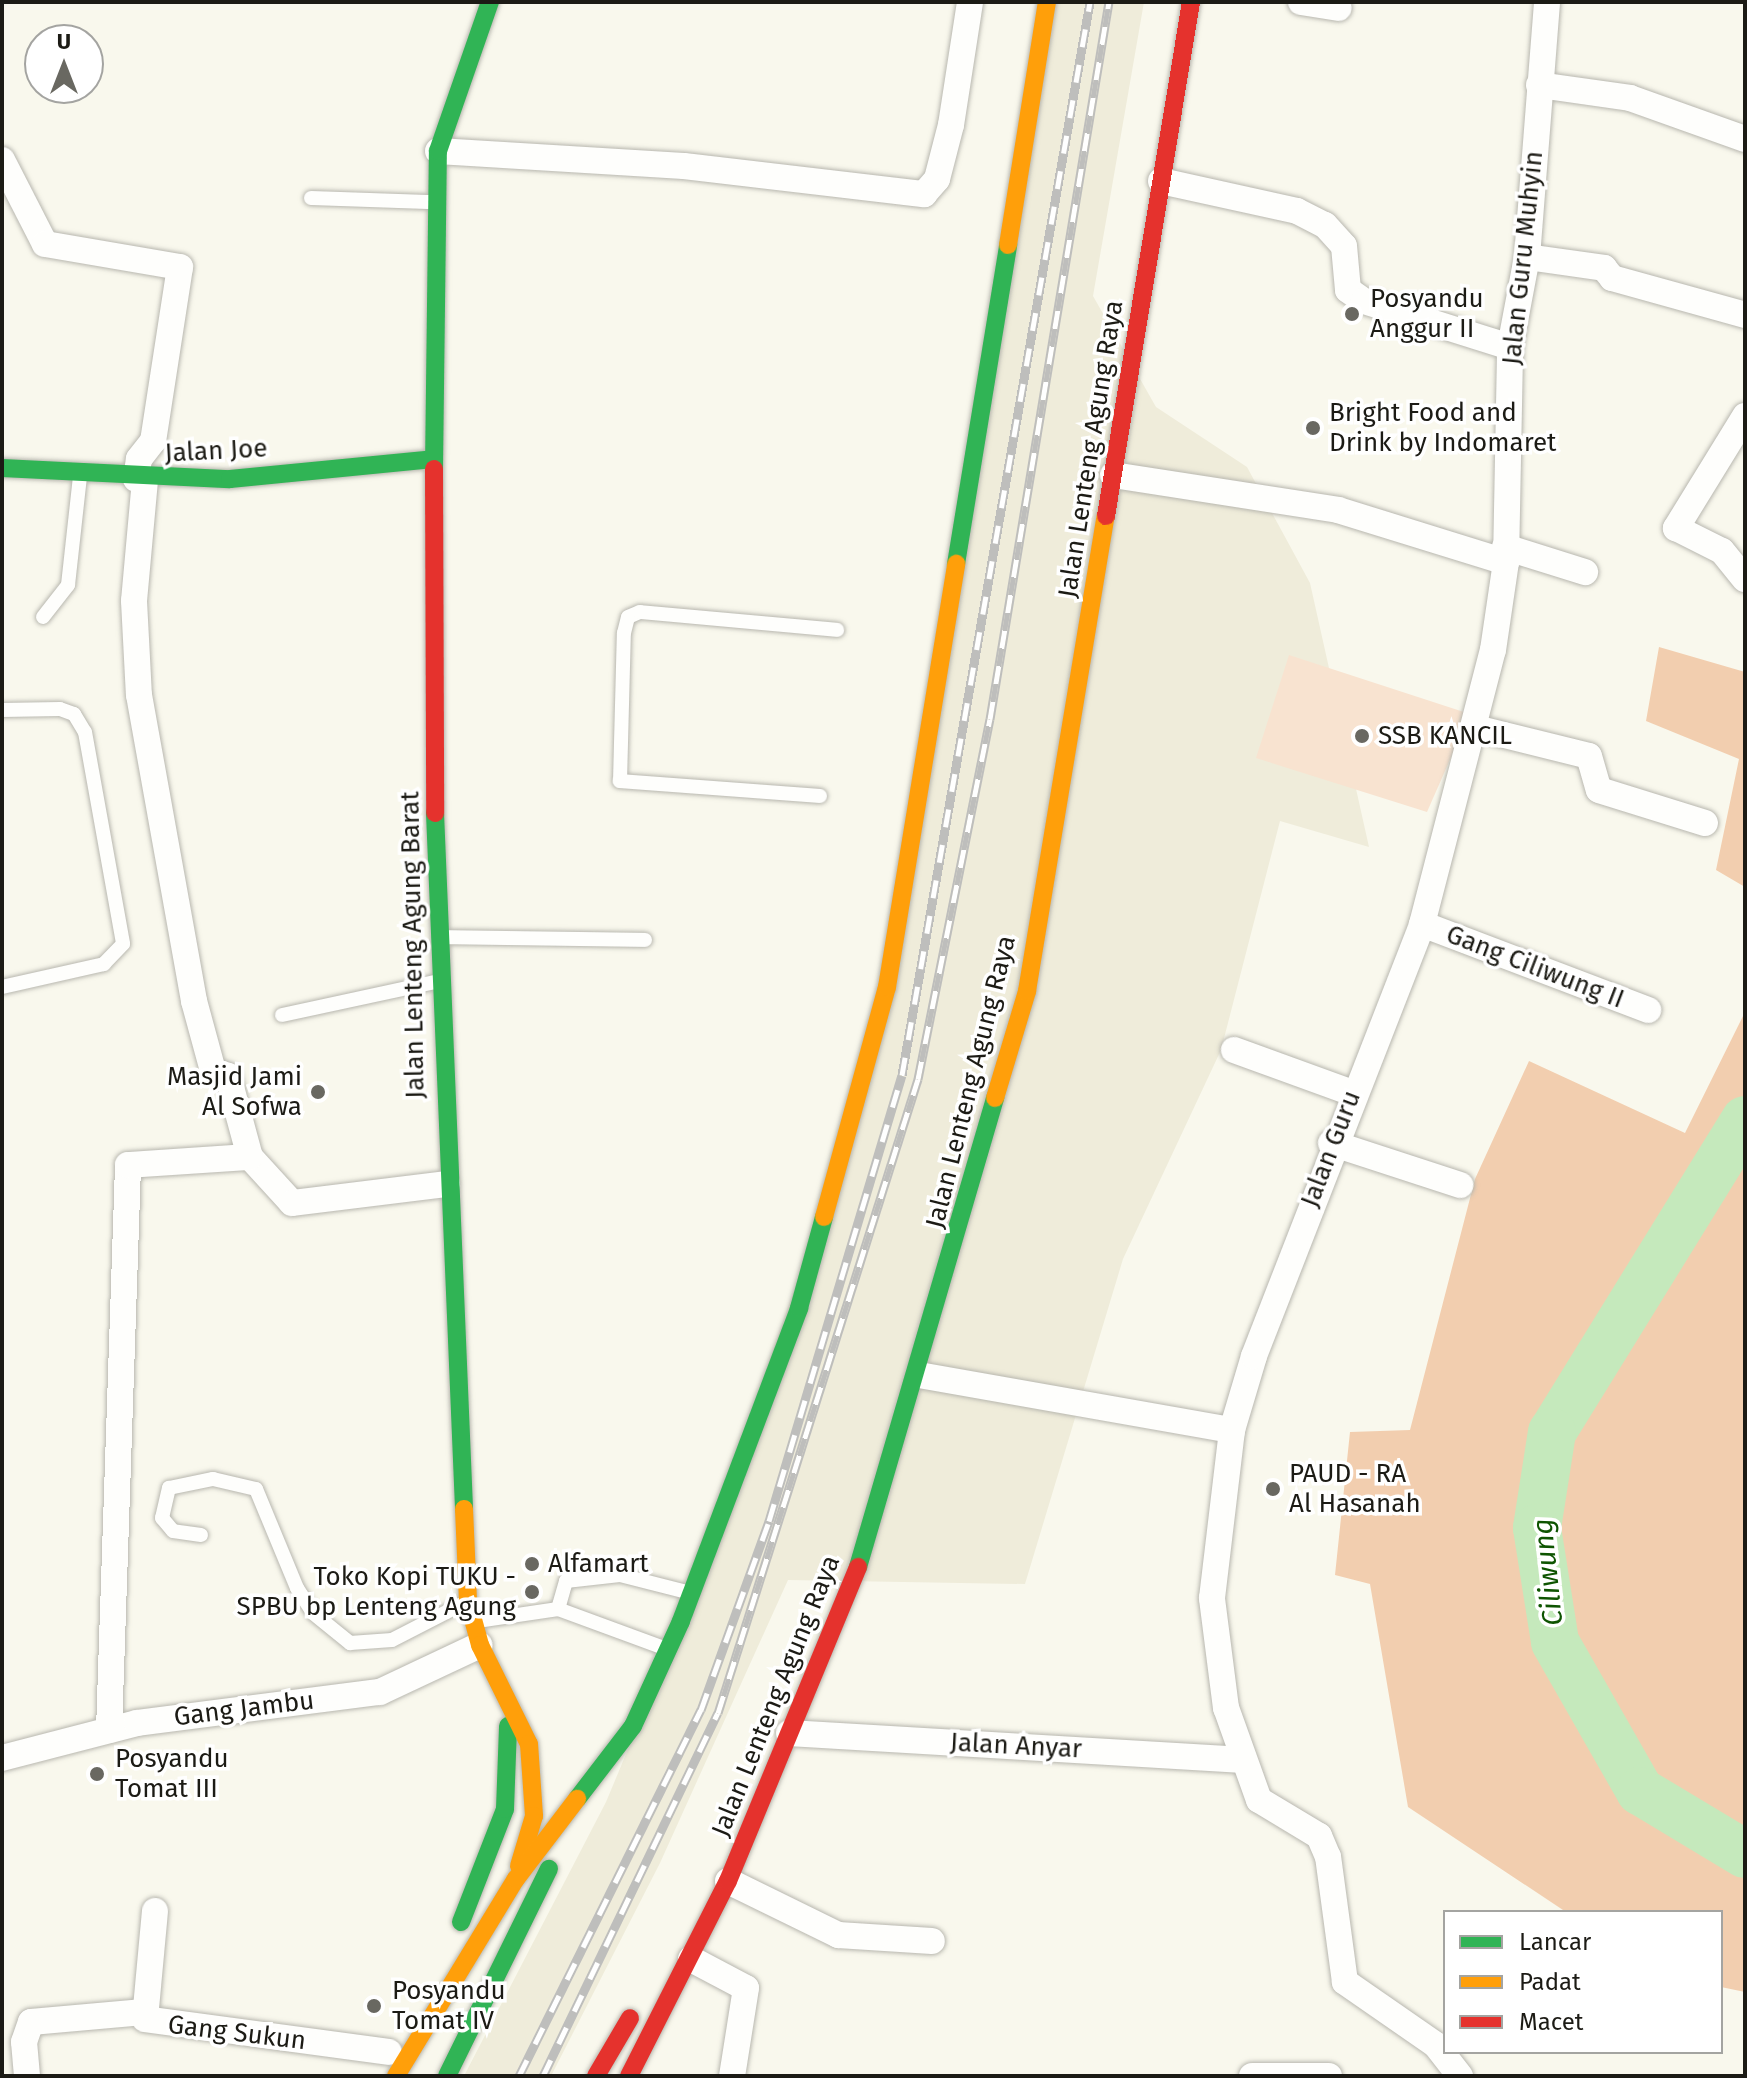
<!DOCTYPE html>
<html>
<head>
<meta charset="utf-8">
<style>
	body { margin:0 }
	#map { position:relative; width:1747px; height:2078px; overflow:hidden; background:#f9f8ed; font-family:"Fira Sans",sans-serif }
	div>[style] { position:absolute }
	.built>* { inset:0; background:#efecda }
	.green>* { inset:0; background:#f8e3d0 }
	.forest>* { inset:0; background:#f2ceaf }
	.river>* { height:48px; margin:-24px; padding:0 24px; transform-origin:24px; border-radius:24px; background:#c5e9bc }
	.roads { filter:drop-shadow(0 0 2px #b8b7af) drop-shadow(0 0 2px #b8b7af) }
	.lane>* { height:14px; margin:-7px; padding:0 7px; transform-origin:7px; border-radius:7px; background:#fefefc }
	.street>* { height:26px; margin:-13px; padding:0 13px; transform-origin:13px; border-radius:13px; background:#fefefc }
	.fast>* { height:18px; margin:-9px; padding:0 9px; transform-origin:9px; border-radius:9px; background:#30b455 }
	.slow>* { height:18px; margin:-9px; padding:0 9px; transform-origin:9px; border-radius:9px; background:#ff9f0a }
	.jam>* { height:18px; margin:-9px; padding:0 9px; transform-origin:9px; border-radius:9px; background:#e5322d }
	.rail>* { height:9px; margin-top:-4.5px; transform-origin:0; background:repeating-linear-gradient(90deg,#fff 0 18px,#bebebc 0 36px); box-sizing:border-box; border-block:2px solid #bebebc }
	.dots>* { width:22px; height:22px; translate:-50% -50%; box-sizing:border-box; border:4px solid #fff; border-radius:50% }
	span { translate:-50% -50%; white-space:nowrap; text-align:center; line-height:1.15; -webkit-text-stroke:7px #fff; paint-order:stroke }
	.street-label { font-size:26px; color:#1c1b15 }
	.poi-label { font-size:26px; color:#1c1b15 }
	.left { translate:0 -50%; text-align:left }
	.right { translate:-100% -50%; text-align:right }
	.water-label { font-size:28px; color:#0e5401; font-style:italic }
	.frame { position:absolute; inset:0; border:4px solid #1c1b15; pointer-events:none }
	.legend { position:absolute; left:1443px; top:1910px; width:280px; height:144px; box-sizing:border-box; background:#fff; border:2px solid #a4a4a1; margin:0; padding:10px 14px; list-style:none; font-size:24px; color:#1c1b15 }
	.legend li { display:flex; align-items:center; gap:16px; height:40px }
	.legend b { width:40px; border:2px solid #a4a4a1 }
	.north { position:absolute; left:24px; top:24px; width:80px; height:80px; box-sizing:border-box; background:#fff; border:2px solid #a4a4a1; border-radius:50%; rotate:0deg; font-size:22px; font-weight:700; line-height:32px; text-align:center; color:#1c1b15 }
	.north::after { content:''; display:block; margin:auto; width:28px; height:36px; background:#696861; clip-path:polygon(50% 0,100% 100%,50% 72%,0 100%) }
</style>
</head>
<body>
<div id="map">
	<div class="built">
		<i style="clip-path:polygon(1052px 2px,1144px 2px,1093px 296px,1156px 407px,1247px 467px,1310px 583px,1369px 847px,1280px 821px,1221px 1050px,1123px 1259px,1025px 1584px,788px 1580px,660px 1863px,551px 2076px,464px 2076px,606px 1802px,654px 1687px,868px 1080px)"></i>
	</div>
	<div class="green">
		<i style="clip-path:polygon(1289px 655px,1470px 714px,1427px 812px,1256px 758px)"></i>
	</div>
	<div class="forest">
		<i style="clip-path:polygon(1659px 647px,1745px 672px,1745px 887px,1716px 870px,1739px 759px,1646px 721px)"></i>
		<i style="clip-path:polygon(1745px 1012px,1745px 1992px,1721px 1987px,1721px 1912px,1566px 1912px,1408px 1807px,1370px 1584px,1335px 1575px,1350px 1432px,1410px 1430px,1475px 1179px,1529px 1061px,1685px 1133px)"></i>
	</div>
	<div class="river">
		<i style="left:1745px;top:1120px;width:367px;rotate:121.7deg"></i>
		<i style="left:1552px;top:1432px;width:97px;rotate:98.9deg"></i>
		<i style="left:1537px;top:1528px;width:115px;rotate:81deg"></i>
		<i style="left:1555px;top:1642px;width:172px;rotate:60.3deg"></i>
		<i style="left:1640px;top:1791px;width:122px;rotate:31deg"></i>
	</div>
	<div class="roads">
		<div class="lane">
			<i style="left:311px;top:198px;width:117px;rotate:2deg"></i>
			<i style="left:43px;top:617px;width:41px;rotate:-52deg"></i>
			<i style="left:68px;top:585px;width:109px;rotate:-83.7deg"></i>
			<i style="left:2px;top:710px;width:58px;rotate:-1deg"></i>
			<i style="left:60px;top:709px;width:15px;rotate:20deg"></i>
			<i style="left:74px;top:714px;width:21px;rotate:59deg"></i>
			<i style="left:85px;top:732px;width:215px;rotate:79.8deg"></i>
			<i style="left:123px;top:944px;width:28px;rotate:134deg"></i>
			<i style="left:104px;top:964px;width:105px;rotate:167.3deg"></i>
			<i style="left:820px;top:796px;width:201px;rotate:-175.7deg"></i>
			<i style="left:620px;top:781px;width:148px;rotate:-88.5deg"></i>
			<i style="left:624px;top:633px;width:16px;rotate:-76deg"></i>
			<i style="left:628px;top:617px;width:13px;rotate:-23deg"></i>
			<i style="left:640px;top:612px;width:198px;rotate:5.2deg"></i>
			<i style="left:441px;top:937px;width:204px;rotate:0.8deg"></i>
			<i style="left:282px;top:1015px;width:156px;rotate:-12.2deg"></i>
			<i style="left:201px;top:1535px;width:28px;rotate:-172deg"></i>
			<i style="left:173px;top:1531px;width:17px;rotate:-130deg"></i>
			<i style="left:162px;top:1518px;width:31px;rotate:-77deg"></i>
			<i style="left:169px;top:1488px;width:45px;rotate:-11.6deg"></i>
			<i style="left:213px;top:1479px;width:44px;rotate:13.1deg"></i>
			<i style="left:256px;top:1489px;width:107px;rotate:67.5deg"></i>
			<i style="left:297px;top:1588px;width:30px;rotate:57deg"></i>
			<i style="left:313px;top:1613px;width:48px;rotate:39deg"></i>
			<i style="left:350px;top:1643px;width:42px;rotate:-4.1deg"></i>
			<i style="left:392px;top:1640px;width:81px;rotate:-27.2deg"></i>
			<i style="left:558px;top:1609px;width:29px;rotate:-74deg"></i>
			<i style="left:566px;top:1581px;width:54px;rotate:-6.3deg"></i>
			<i style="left:620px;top:1575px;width:69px;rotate:14.2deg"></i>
			<i style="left:477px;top:1621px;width:82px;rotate:-8.4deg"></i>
			<i style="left:558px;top:1609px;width:113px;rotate:20.2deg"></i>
		</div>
		<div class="street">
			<i style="left:1301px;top:2px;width:38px;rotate:9deg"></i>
			<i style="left:1539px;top:85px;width:92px;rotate:8.1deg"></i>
			<i style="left:1630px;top:98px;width:122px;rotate:19.6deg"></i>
			<i style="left:438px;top:151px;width:246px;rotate:3.5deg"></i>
			<i style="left:684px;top:166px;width:242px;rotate:6.7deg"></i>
			<i style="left:924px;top:194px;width:20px;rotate:-49deg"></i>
			<i style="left:937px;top:179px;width:56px;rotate:-75.5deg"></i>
			<i style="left:951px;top:125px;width:124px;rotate:-81.2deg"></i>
			<i style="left:2px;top:160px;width:94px;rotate:62.9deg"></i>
			<i style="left:45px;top:244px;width:137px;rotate:9.7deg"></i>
			<i style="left:180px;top:267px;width:176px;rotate:98.8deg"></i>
			<i style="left:153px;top:441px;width:23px;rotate:128deg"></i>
			<i style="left:139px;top:459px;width:20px;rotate:99deg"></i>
			<i style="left:1161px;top:181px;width:139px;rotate:12.4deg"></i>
			<i style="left:1297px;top:211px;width:31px;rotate:27deg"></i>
			<i style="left:1325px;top:225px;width:28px;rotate:48deg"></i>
			<i style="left:1344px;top:246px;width:44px;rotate:84.8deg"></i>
			<i style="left:1348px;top:290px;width:19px;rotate:35deg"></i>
			<i style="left:1364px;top:301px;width:153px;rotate:17.5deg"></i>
			<i style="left:1527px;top:257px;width:78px;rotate:8.1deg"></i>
			<i style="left:1604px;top:268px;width:13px;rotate:51deg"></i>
			<i style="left:1612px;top:278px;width:138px;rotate:15.5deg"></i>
			<i style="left:1745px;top:416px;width:132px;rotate:121.6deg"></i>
			<i style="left:1676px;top:528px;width:51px;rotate:26.6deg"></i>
			<i style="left:1722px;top:551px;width:36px;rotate:51deg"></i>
			<i style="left:1113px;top:475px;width:228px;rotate:8.8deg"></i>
			<i style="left:1338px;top:510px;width:176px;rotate:17.2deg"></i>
			<i style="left:145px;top:480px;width:121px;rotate:95.2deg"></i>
			<i style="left:134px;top:601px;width:94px;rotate:87deg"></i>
			<i style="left:139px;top:695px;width:311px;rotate:79.8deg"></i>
			<i style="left:194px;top:1001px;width:73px;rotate:74.8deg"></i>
			<i style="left:213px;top:1071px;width:16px;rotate:18deg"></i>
			<i style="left:228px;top:1076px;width:84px;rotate:74.8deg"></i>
			<i style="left:250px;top:1157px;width:62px;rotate:47.6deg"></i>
			<i style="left:292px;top:1203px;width:156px;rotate:-7deg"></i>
			<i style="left:1505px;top:547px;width:84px;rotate:17.4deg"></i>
			<i style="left:1476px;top:728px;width:116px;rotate:13.9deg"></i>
			<i style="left:1589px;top:756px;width:35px;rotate:74deg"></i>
			<i style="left:1599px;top:790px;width:111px;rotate:17.3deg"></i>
			<i style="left:1422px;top:924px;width:242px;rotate:20.8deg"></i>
			<i style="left:1234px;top:1050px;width:127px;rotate:19.9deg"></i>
			<i style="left:1331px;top:1143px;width:136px;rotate:18deg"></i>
			<i style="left:919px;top:1375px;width:318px;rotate:10deg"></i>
			<i style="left:109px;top:1730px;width:565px;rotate:-88.07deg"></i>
			<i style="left:128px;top:1165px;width:122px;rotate:-3.8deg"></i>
			<i style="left:789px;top:1733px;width:455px;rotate:3.4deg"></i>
			<i style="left:2px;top:1758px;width:139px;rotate:-14.5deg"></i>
			<i style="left:137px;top:1723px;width:245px;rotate:-7.3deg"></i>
			<i style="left:380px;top:1692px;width:110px;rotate:-25.2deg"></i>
			<i style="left:728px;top:1881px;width:123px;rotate:26.1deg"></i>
			<i style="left:838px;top:1935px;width:94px;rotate:3.7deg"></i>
			<i style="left:155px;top:1911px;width:108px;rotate:95.3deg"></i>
			<i style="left:145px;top:2019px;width:246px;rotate:7.7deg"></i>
			<i style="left:691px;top:1959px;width:62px;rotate:27.8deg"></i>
			<i style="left:746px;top:1988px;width:89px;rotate:99deg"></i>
			<i style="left:27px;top:2076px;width:34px;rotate:-95deg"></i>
			<i style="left:24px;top:2042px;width:21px;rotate:-71deg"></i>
			<i style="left:31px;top:2022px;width:113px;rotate:-5.1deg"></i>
			<i style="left:1252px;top:2076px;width:77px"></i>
			<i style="left:1460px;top:2076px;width:39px;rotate:-128deg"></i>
			<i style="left:1436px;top:2045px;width:111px;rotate:-145.3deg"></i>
			<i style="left:1345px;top:1982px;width:126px;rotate:-97.7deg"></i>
			<i style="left:1328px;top:1857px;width:23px;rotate:-113deg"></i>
			<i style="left:1319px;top:1836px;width:70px;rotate:-149deg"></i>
			<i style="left:1259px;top:1800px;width:98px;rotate:-109.7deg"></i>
			<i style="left:1226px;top:1708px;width:111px;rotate:-97.3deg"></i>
			<i style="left:1212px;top:1598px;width:169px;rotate:-83.2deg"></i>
			<i style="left:1232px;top:1430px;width:77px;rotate:-73.4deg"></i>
			<i style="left:1254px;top:1356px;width:464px;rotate:-68.7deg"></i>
			<i style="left:1422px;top:924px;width:283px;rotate:-75.5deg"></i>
			<i style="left:1493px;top:650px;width:89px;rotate:-81.6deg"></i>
			<i style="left:1506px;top:562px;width:215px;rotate:-88.9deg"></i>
			<i style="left:1510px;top:347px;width:92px;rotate:-79.3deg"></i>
			<i style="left:1527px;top:257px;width:256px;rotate:-85.5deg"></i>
		</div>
		<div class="fast">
			<i style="left:2px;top:468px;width:228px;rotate:2.8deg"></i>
			<i style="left:230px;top:479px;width:204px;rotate:-5.6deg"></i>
			<i style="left:434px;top:469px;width:318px;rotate:-89.3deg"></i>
			<i style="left:438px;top:151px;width:158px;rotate:-70.8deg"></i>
			<i style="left:956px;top:564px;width:323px;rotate:-80.7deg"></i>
			<i style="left:435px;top:813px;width:697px;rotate:87.61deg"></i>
			<i style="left:858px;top:1567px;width:489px;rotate:-73.7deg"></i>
			<i style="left:577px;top:1799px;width:92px;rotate:-52.5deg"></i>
			<i style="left:633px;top:1726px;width:115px;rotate:-65.4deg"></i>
			<i style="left:681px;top:1621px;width:335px;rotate:-69.3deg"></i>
			<i style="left:799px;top:1308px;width:94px;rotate:-74.6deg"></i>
			<i style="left:461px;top:1922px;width:121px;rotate:-68.7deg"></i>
			<i style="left:505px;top:1809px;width:83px;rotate:-87.9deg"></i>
			<i style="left:447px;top:2076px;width:231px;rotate:-63.8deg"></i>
		</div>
		<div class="slow">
			<i style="left:1008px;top:245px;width:246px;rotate:-80.9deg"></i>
			<i style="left:995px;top:1098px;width:112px;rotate:-73.3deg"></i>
			<i style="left:1027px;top:991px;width:482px;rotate:-80.6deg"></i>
			<i style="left:824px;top:1217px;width:238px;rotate:-74.7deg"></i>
			<i style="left:887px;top:987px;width:429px;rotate:-80.7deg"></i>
			<i style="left:464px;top:1509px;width:92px;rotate:87.5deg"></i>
			<i style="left:468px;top:1601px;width:46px;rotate:74.7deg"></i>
			<i style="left:480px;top:1645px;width:110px;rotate:63.7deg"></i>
			<i style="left:529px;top:1744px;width:72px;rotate:86deg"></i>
			<i style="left:534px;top:1816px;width:52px;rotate:106.7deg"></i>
			<i style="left:396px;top:2076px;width:231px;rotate:-58.7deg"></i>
			<i style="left:516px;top:1879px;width:101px;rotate:-52.7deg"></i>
		</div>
		<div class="jam">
			<i style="left:434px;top:469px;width:344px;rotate:89.8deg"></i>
			<i style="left:1106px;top:516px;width:521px;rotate:-80.61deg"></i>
			<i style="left:596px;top:2076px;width:67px;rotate:-59.6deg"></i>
			<i style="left:629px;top:2076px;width:219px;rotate:-63.1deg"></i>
			<i style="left:728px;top:1881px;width:340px;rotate:-67.5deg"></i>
		</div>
	</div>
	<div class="rail">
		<i style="left:519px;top:2076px;width:409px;rotate:-63.6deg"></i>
		<i style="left:701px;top:1710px;width:201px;rotate:-70.2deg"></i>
		<i style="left:769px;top:1521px;width:465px;rotate:-73.4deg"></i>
		<i style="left:902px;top:1075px;width:1089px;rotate:-80.06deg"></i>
		<i style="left:543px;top:2076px;width:403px;rotate:-64.3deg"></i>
		<i style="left:718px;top:1713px;width:665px;rotate:-72.49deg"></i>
		<i style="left:918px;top:1079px;width:367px;rotate:-78.7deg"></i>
		<i style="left:990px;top:719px;width:727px;rotate:-80.58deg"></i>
	</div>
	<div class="dots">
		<i style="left:1352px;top:314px;background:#696861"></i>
		<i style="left:1313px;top:428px;background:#696861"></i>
		<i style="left:1362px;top:736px;background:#696861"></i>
		<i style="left:318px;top:1092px;background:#696861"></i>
		<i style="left:1273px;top:1489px;background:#696861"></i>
		<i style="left:532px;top:1564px;background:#696861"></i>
		<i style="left:532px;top:1592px;background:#696861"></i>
		<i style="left:97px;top:1774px;background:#696861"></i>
		<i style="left:374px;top:2006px;background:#696861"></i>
	</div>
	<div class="street-label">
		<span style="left:1523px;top:258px;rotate:-84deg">Jalan Guru Muhyin</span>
		<span style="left:1091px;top:449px;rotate:-81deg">Jalan Lenteng Agung Raya</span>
		<span style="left:216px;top:451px;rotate:-3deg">Jalan Joe</span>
		<span style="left:413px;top:945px;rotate:-91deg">Jalan Lenteng Agung Barat</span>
		<span style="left:1535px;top:967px;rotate:21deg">Gang Ciliwung II</span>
		<span style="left:971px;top:1082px;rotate:-76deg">Jalan Lenteng Agung Raya</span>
		<span style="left:1331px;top:1149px;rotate:-69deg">Jalan Guru</span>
		<span style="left:776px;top:1696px;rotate:-68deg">Jalan Lenteng Agung Raya</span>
		<span style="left:244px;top:1709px;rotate:-7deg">Gang Jambu</span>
		<span style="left:1016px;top:1746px;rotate:3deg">Jalan Anyar</span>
		<span style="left:237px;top:2033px;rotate:7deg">Gang Sukun</span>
	</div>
	<div class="poi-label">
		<span class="left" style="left:1370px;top:314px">Posyandu<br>Anggur II</span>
		<span class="left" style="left:1329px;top:428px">Bright Food and<br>Drink by Indomaret</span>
		<span class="left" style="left:1378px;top:736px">SSB KANCIL</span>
		<span class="right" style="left:302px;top:1092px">Masjid Jami<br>Al Sofwa</span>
		<span class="left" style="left:1289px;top:1489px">PAUD - RA<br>Al Hasanah</span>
		<span class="left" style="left:548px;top:1564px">Alfamart</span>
		<span class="right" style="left:516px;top:1592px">Toko Kopi TUKU -<br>SPBU bp Lenteng Agung</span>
		<span class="left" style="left:115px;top:1774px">Posyandu<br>Tomat III</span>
		<span class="left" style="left:392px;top:2006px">Posyandu<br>Tomat IV</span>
	</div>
	<div class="water-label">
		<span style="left:1548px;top:1572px;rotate:-96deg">Ciliwung</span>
	</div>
	<div class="frame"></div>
	<ul class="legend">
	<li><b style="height:10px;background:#30b455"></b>Lancar</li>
	<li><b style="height:10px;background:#ff9f0a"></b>Padat</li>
	<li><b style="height:10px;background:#e5322d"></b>Macet</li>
	</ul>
	<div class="north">U</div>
</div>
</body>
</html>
